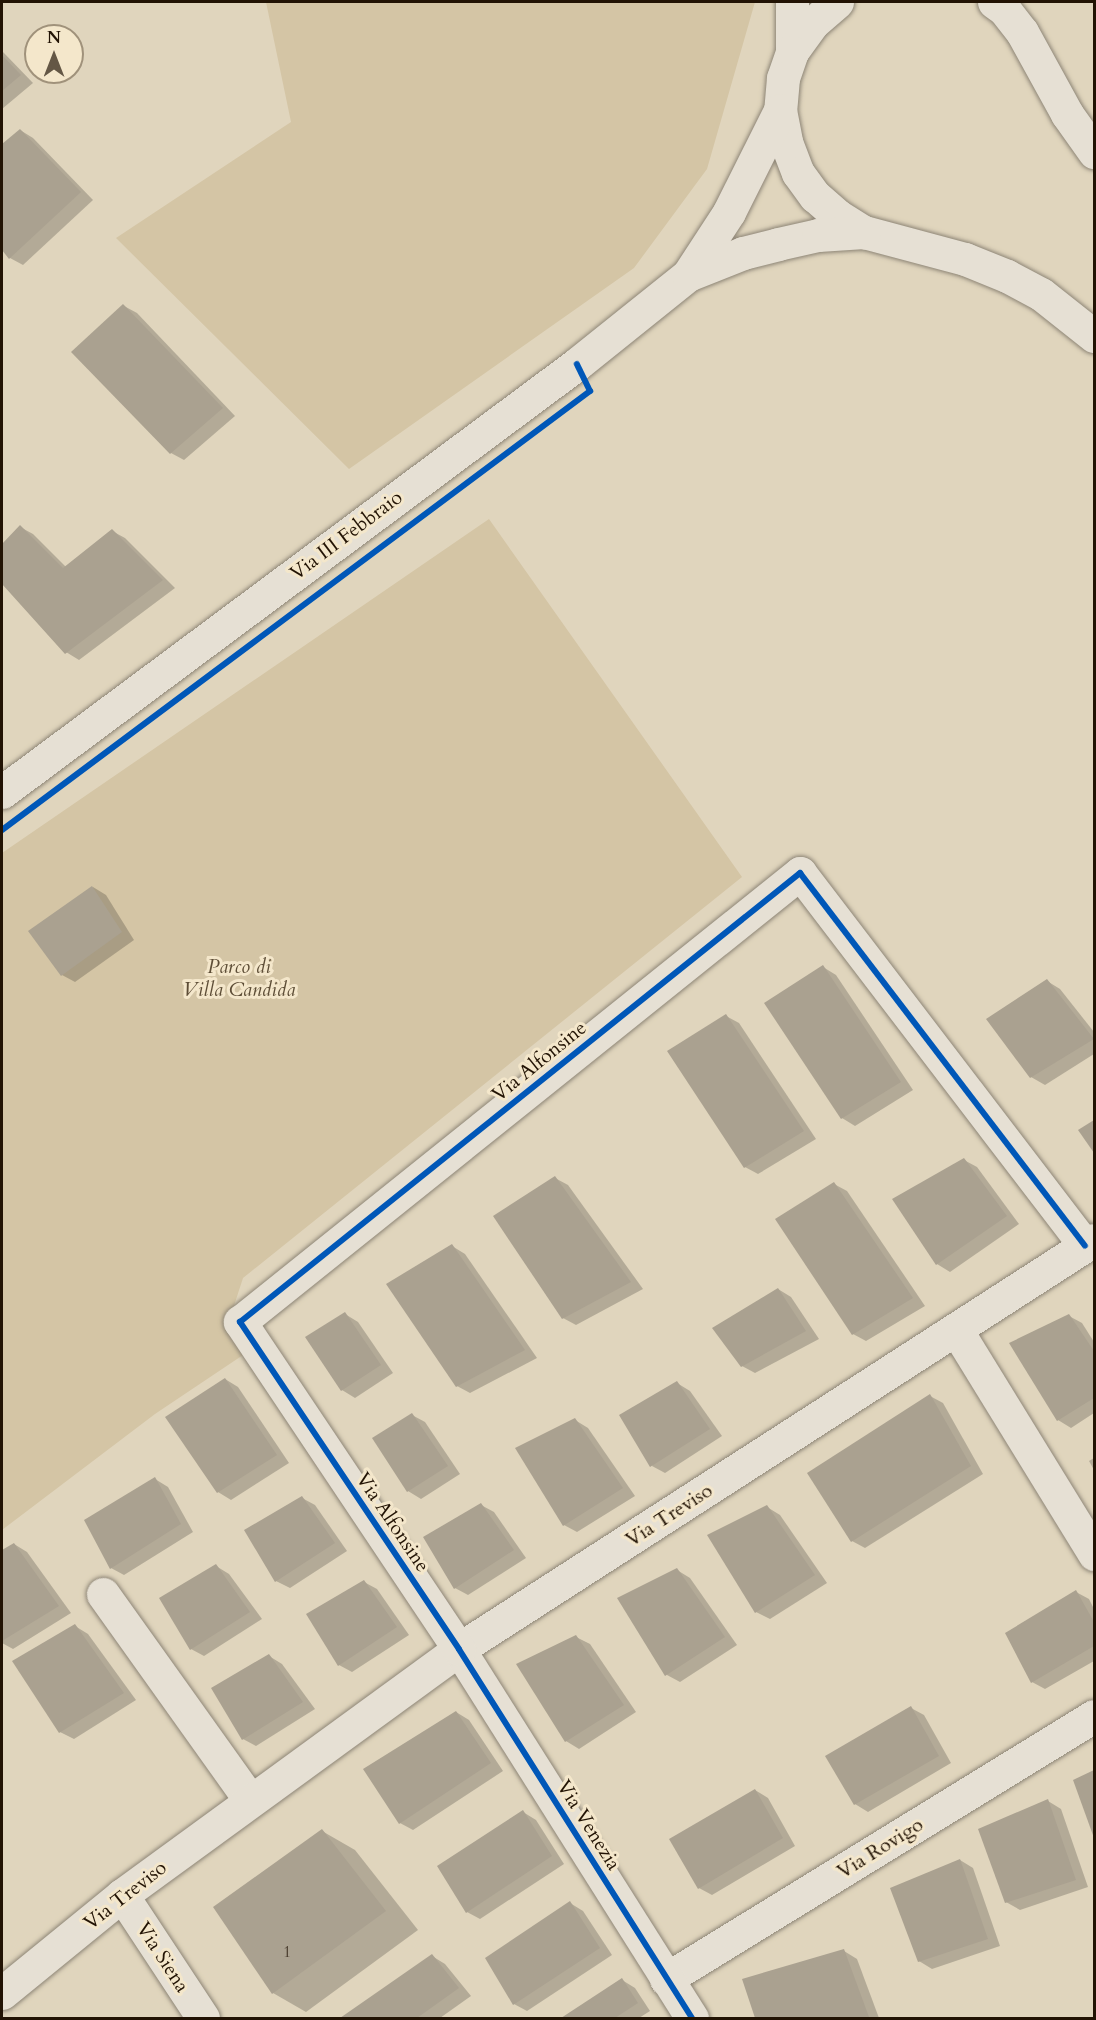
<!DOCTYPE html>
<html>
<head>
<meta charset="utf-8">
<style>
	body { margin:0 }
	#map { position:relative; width:1096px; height:2020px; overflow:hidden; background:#e0d5bd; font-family:Cardo,serif }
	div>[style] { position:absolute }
	.green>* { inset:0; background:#d4c5a5 }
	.shadow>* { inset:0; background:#0003 }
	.building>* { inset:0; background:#aaa190 }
	.roads { filter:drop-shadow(0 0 2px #8d8576) drop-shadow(0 0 2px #8d8576) }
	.street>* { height:33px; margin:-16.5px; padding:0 16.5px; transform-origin:16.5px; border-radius:16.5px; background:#e6e0d4 }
	.secondary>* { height:33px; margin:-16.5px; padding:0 16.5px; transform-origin:16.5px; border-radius:16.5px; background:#e6e0d4 }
	.cycleway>* { height:6px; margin:-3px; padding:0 3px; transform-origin:3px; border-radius:3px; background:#0057b8 }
	span { translate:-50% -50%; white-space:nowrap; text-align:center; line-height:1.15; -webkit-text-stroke:6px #f4e7cb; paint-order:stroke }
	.number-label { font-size:16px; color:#443627 }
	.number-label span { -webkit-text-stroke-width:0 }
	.street-label { font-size:20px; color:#221304 }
	.park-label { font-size:20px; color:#5d4d36; font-style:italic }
	.frame { position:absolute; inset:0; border:3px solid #221304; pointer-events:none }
	.north { position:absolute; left:24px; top:24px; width:60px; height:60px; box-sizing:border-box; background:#f4e7cb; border:2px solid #a0927b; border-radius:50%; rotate:0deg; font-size:16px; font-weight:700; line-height:24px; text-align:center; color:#221304 }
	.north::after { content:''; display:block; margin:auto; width:21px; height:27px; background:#645745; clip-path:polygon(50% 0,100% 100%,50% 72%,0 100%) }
</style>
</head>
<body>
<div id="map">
	<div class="green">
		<i style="clip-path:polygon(266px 2px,755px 2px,707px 169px,634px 268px,349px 469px,116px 238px,291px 122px)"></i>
		<i style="clip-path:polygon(489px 519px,742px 877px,243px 1278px,230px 1318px,246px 1353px,155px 1414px,2px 1530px,2px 853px)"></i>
	</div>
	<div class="shadow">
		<i style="clip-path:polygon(2px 51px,33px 83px,2px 109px)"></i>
		<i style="clip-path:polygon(20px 130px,33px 138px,93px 200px,23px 265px,10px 258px,2px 248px,2px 146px)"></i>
		<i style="clip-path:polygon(124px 306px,137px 313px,235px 416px,184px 460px,171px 453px)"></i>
		<i style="clip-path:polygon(20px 527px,33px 534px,66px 567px,112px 531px,125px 538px,175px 588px,79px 660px,66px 652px,2px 582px,2px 546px)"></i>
		<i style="clip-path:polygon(93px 887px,106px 895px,134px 940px,75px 982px,62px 975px)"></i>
		<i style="clip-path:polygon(823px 967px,836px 975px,913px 1090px,855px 1126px,842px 1118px)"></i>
		<i style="clip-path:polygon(1047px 981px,1060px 989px,1094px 1032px,1094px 1054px,1045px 1085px,1031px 1077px)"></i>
		<i style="clip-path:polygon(726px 1016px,739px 1023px,816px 1139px,758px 1174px,745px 1167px)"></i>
		<i style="clip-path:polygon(964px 1160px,977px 1167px,1019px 1224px,950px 1272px,937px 1264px,894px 1199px)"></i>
		<i style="clip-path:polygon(555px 1178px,568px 1185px,643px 1289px,576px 1325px,563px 1318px)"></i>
		<i style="clip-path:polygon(834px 1184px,847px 1191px,925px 1306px,866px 1341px,853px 1334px)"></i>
		<i style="clip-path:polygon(452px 1246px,465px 1254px,537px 1358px,470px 1393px,457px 1386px)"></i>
		<i style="clip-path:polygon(778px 1289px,791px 1297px,819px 1339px,755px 1373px,742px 1366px)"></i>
		<i style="clip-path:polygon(345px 1314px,358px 1322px,393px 1373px,355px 1398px,342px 1390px)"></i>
		<i style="clip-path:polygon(1069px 1316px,1082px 1323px,1094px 1342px,1094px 1413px,1071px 1428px,1058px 1420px)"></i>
		<i style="clip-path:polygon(225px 1379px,238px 1387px,289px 1463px,231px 1500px,218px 1492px)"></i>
		<i style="clip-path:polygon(677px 1383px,690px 1391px,722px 1436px,665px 1473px,652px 1466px)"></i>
		<i style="clip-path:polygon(930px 1396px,943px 1403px,983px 1474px,865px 1548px,852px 1541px)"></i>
		<i style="clip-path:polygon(412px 1415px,425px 1422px,460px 1474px,421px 1499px,408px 1491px)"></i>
		<i style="clip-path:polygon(575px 1420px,588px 1428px,635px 1496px,577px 1532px,564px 1525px)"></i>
		<i style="clip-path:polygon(1094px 1458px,1094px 1470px,1089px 1461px)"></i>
		<i style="clip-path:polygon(155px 1479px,168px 1487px,193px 1532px,124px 1575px,111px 1568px)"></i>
		<i style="clip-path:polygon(302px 1498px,315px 1505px,347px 1551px,290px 1588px,276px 1581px)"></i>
		<i style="clip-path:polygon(481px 1505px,494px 1512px,526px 1558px,468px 1595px,455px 1588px)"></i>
		<i style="clip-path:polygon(767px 1507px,780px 1515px,827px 1583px,770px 1619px,756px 1612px)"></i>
		<i style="clip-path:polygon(14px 1544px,27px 1552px,71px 1613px,13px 1649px,2px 1643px,2px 1552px)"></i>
		<i style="clip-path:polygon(216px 1566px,229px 1574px,262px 1619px,204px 1656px,191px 1649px)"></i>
		<i style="clip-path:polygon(677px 1570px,690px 1578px,737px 1645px,680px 1682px,667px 1675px)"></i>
		<i style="clip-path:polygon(364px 1582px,377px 1589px,409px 1635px,352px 1672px,339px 1665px)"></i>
		<i style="clip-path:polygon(1076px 1592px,1089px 1599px,1094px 1609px,1094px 1661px,1045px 1689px,1032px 1682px)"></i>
		<i style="clip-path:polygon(75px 1626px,88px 1634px,136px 1700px,74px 1739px,60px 1732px)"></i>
		<i style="clip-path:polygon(576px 1637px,590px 1644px,636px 1712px,579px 1749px,566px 1741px)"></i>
		<i style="clip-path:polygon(269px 1656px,282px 1664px,315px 1709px,256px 1746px,243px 1739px)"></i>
		<i style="clip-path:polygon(911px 1708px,924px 1715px,951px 1763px,868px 1812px,855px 1804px)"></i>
		<i style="clip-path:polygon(456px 1712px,469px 1720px,503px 1771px,413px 1830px,400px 1823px)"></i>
		<i style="clip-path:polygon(1094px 1772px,1094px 1835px,1075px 1780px)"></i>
		<i style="clip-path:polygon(755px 1790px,768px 1798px,795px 1846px,712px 1895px,699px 1888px)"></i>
		<i style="clip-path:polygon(1048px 1801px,1061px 1809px,1088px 1887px,1020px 1910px,1006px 1902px)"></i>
		<i style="clip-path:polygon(523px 1812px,536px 1820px,564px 1864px,480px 1919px,467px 1912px)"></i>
		<i style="clip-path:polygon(322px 1831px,355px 1850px,418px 1930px,306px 2012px,273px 1993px)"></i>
		<i style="clip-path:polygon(960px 1860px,973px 1868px,1000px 1946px,932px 1969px,919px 1961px)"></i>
		<i style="clip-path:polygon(570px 1903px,583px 1911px,612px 1955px,527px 2011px,514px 2004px)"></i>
		<i style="clip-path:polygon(844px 1951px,857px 1959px,879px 2018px,757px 2018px,744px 1980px)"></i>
		<i style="clip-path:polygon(432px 1956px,445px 1964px,471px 1996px,440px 2018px,342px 2018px)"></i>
		<i style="clip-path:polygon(622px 1980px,635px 1988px,650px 2011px,639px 2018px,564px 2018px)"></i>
	</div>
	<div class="building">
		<i style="clip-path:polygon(2px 55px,21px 75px,2px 91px)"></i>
		<i style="clip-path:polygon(20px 129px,81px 192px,9px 259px,2px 250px,2px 144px)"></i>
		<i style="clip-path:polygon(123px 304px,223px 408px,170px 454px,71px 352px)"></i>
		<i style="clip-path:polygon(20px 525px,63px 568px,112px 529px,163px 580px,65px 654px,2px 584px,2px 544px)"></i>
		<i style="clip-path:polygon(92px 886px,122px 932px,61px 976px,28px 931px)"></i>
		<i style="clip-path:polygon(823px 965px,901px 1082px,841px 1119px,764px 1003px)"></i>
		<i style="clip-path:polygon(1047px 979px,1094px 1039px,1030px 1078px,986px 1019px)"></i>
		<i style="clip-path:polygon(726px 1014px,804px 1131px,744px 1168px,667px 1051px)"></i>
		<i style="clip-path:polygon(1094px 1120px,1094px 1153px,1078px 1130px)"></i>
		<i style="clip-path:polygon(964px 1158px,1007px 1216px,936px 1265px,892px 1199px)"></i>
		<i style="clip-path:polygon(555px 1176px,631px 1282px,562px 1319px,493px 1216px)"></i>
		<i style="clip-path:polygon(834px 1182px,913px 1298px,852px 1335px,775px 1219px)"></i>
		<i style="clip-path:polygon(452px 1244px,525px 1350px,456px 1387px,386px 1284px)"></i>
		<i style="clip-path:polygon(778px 1288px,806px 1331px,741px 1367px,712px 1328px)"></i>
		<i style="clip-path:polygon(345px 1312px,381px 1365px,341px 1391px,305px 1337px)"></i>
		<i style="clip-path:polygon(1069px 1314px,1094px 1351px,1094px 1398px,1057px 1421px,1009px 1343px)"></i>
		<i style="clip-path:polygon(225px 1378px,277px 1455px,217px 1493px,165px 1417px)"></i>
		<i style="clip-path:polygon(677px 1381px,710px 1429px,650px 1467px,619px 1415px)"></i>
		<i style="clip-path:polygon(930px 1394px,971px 1466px,851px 1542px,807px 1473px)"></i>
		<i style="clip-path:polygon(412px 1413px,448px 1466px,407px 1492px,372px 1438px)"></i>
		<i style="clip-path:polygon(575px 1418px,623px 1488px,563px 1526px,515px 1448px)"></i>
		<i style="clip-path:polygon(155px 1477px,181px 1524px,110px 1569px,84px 1520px)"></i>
		<i style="clip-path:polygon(302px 1496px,335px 1543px,275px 1582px,244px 1530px)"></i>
		<i style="clip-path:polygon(481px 1503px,514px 1550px,454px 1589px,423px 1537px)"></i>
		<i style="clip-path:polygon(767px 1505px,815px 1575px,755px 1613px,707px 1535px)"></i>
		<i style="clip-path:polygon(14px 1543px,59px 1606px,2px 1641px,2px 1550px)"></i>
		<i style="clip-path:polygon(216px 1564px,250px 1612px,190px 1650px,159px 1598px)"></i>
		<i style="clip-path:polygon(677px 1568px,725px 1637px,665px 1676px,617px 1598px)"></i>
		<i style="clip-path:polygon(364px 1580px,397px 1627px,338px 1666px,306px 1614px)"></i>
		<i style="clip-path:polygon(1076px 1590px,1094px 1622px,1094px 1646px,1031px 1683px,1005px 1633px)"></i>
		<i style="clip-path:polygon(75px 1624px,124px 1693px,59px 1733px,12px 1661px)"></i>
		<i style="clip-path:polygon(576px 1635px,624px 1705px,565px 1742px,516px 1664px)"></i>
		<i style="clip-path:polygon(269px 1654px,303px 1702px,242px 1740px,211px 1688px)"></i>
		<i style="clip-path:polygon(911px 1706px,939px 1756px,854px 1805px,825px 1756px)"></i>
		<i style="clip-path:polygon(456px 1711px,491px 1763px,399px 1824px,363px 1769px)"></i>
		<i style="clip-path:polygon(1094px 1770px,1094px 1838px,1073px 1780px)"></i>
		<i style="clip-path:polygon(755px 1789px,783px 1838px,698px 1889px,669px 1839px)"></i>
		<i style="clip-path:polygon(1048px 1799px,1076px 1880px,1005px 1903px,978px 1829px)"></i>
		<i style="clip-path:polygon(523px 1810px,552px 1856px,466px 1913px,437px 1866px)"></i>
		<i style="clip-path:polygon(322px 1829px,386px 1911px,272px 1994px,213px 1907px)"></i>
		<i style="clip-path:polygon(960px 1859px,988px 1939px,918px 1962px,890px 1888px)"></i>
		<i style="clip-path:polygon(570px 1901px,600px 1948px,513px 2005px,485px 1958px)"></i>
		<i style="clip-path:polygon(844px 1949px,869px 2017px,755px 2018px,742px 1979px)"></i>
		<i style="clip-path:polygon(432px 1954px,459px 1988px,417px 2018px,340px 2018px)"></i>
		<i style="clip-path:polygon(622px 1978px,638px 2003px,615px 2018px,561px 2018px)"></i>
	</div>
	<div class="roads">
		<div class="street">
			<i style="left:792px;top:52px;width:50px;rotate:-90deg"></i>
			<i style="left:957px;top:1331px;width:262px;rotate:58.4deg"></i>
			<i style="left:103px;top:1594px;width:253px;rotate:54.5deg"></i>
			<i style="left:122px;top:1895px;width:147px;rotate:56.6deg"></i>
			<i style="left:666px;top:1979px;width:502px;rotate:-31.57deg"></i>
			<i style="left:2px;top:1993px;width:155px;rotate:-39.2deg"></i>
			<i style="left:122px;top:1895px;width:417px;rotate:-36.1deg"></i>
			<i style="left:459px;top:1649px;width:755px;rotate:-32.79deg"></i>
			<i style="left:692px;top:2018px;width:436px;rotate:-122.3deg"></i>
			<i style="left:459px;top:1649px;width:394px;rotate:-123.8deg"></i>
			<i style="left:240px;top:1322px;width:718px;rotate:-38.72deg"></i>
			<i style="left:800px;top:873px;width:469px;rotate:52.6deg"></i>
		</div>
		<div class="secondary">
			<i style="left:837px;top:2px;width:33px;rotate:139deg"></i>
			<i style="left:812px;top:24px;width:34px;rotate:126deg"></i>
			<i style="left:792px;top:52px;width:28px;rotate:109deg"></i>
			<i style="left:783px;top:78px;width:32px;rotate:95deg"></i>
			<i style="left:780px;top:110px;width:33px;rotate:79deg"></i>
			<i style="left:786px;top:142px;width:33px;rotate:69deg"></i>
			<i style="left:798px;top:173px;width:29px;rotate:54deg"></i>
			<i style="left:815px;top:196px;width:30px;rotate:41deg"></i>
			<i style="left:838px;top:216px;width:31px;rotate:32deg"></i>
			<i style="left:864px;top:232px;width:105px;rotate:15deg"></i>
			<i style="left:965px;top:259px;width:45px;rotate:22deg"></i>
			<i style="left:1007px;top:276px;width:38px;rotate:28deg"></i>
			<i style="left:1041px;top:294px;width:68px;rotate:38.4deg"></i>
			<i style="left:994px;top:2px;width:12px;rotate:35deg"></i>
			<i style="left:1004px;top:9px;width:29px;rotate:52deg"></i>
			<i style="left:1022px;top:32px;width:94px;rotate:61.2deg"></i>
			<i style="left:1067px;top:114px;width:47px;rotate:54.6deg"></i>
			<i style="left:688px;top:275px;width:75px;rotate:-56.9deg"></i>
			<i style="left:729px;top:212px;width:114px;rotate:-63.4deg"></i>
			<i style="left:2px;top:792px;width:717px;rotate:-36.66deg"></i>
			<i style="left:577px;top:364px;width:142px;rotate:-38.7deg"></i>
			<i style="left:688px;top:275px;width:59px;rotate:-21.8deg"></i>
			<i style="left:743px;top:253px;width:36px;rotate:-14deg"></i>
			<i style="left:778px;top:244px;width:41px;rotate:-12.7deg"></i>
			<i style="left:818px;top:235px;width:46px;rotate:-3.7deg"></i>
		</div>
	</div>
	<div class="cycleway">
		<i style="left:2px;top:830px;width:734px;rotate:-36.74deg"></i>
		<i style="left:590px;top:391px;width:30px;rotate:-116deg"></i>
		<i style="left:692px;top:2018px;width:436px;rotate:-122.3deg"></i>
		<i style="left:459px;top:1649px;width:394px;rotate:-123.8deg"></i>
		<i style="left:240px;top:1322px;width:718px;rotate:-38.72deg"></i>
		<i style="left:800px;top:873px;width:469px;rotate:52.6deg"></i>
	</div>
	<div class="number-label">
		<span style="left:287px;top:1952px">1</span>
	</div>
	<div class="street-label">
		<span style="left:346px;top:535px;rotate:-37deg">Via III Febbraio</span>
		<span style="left:539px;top:1061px;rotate:-39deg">Via Alfonsine</span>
		<span style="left:669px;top:1515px;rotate:-33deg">Via Treviso</span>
		<span style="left:393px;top:1522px;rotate:56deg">Via Alfonsine</span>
		<span style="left:589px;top:1825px;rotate:58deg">Via Venezia</span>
		<span style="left:880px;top:1848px;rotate:-32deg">Via Rovigo</span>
		<span style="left:125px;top:1895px;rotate:-38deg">Via Treviso</span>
		<span style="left:163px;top:1957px;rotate:57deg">Via Siena</span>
	</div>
	<div class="park-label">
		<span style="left:239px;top:978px">Parco di<br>Villa Candida</span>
	</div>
	<div class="frame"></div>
	<div class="north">N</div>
</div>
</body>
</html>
